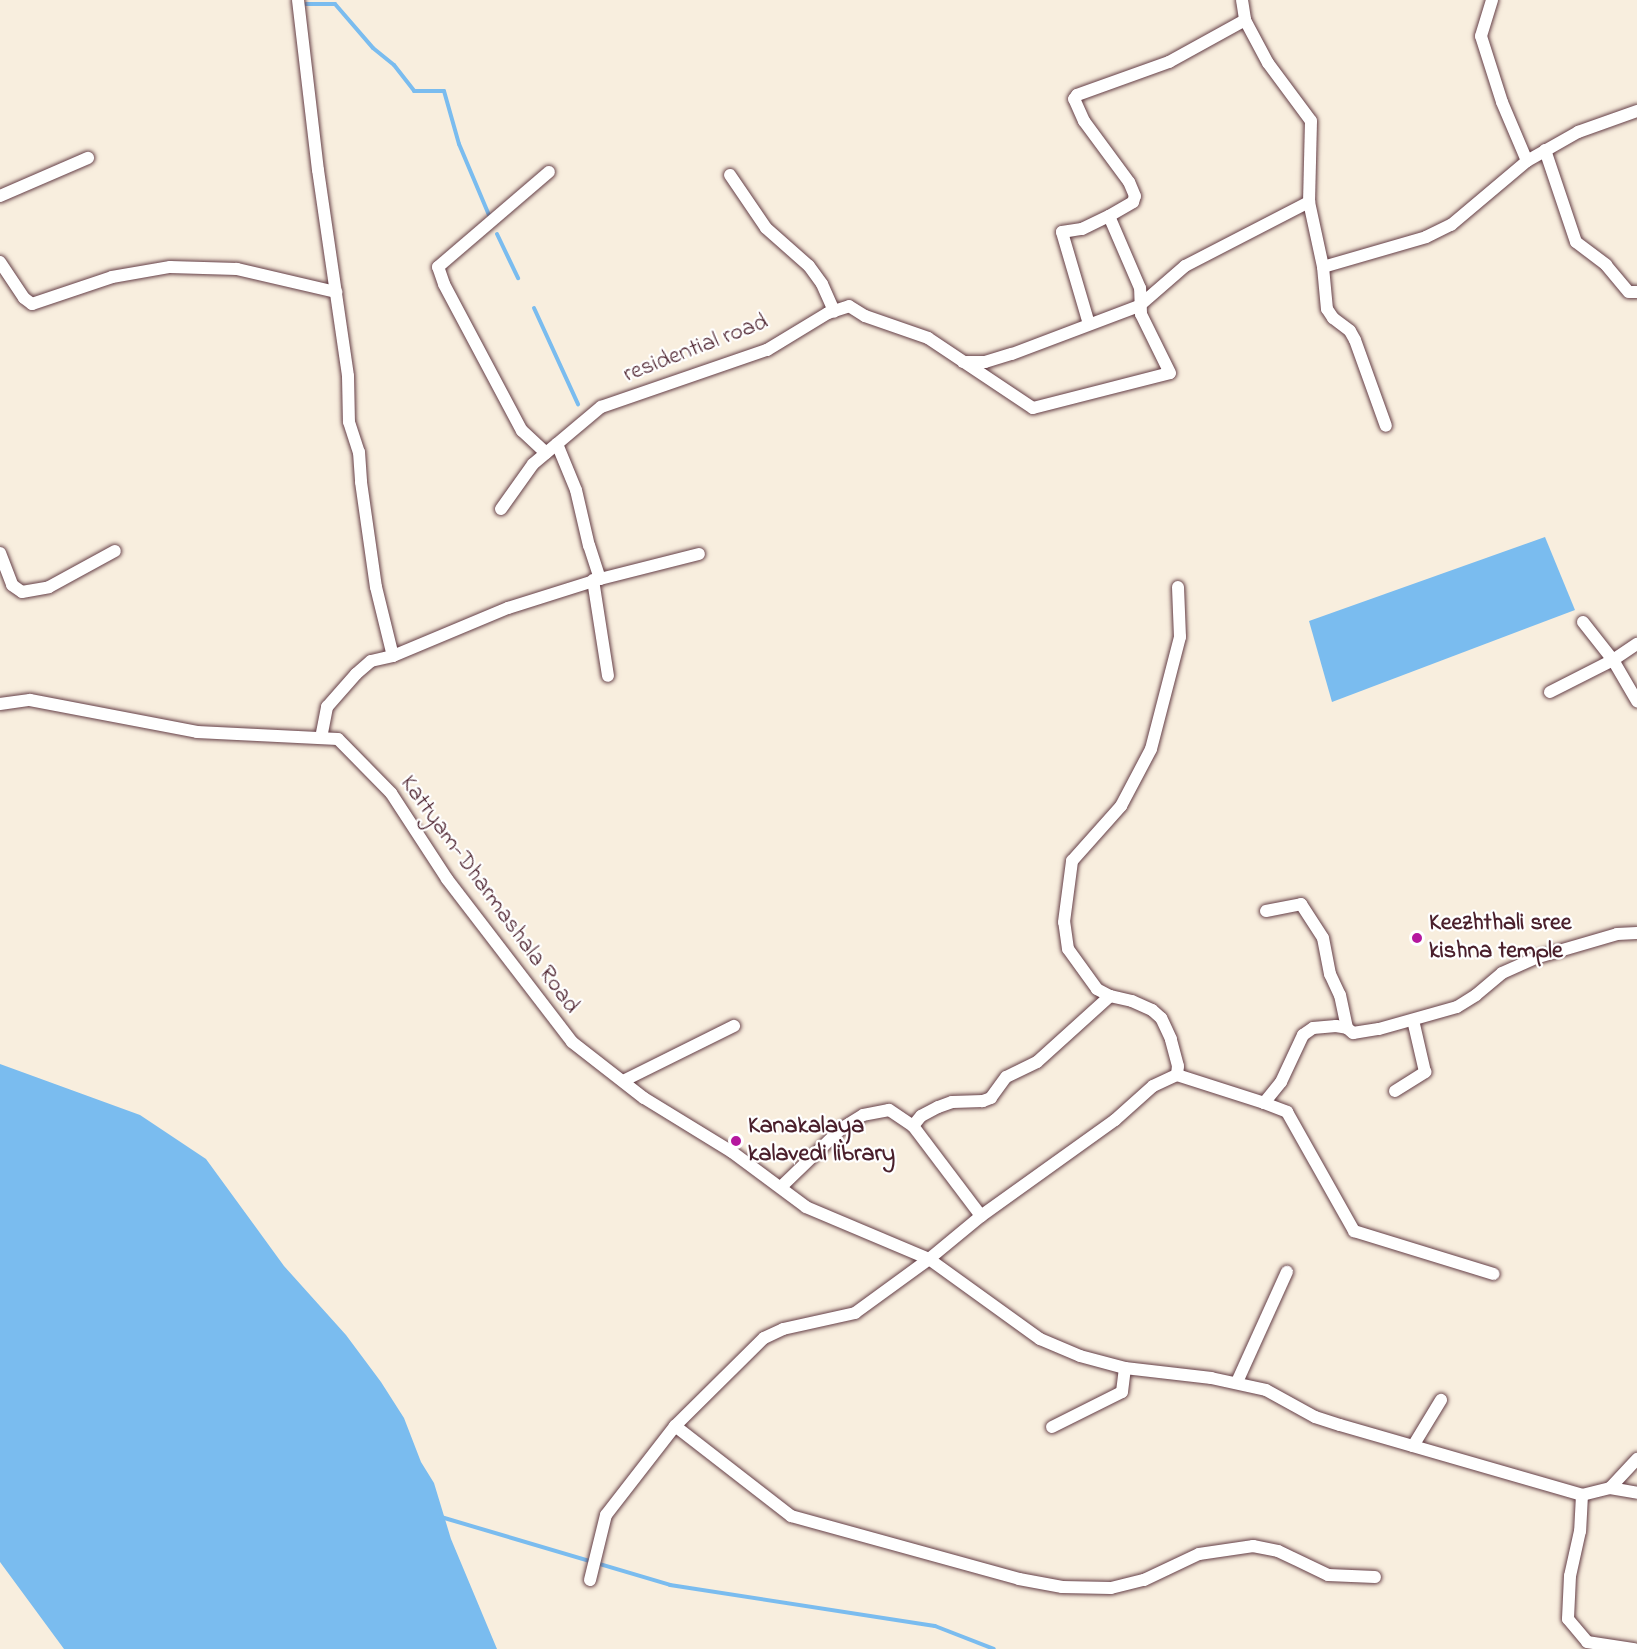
<!DOCTYPE html>
<html>
<head>
<meta charset="utf-8">
<style>
	body { margin:0 }
	#map { position:relative; width:1637px; height:1649px; overflow:hidden; background:#f8eede; font-family:"Indie Flower",sans-serif }
	div>[style] { position:absolute }
	.water>* { inset:0; background:#7abcef }
	.stream>* { height:4px; margin:-2px; padding:0 2px; transform-origin:2px; border-radius:2px; background:#7abcef }
	.roads { filter:drop-shadow(0 0 2px #643e46) drop-shadow(0 0 2px #643e46) }
	.minor>* { height:12px; margin:-6px; padding:0 6px; transform-origin:6px; border-radius:6px; background:#fff }
	.dots>* { width:16px; height:16px; translate:-50% -50%; box-sizing:border-box; border:3px solid #fff; border-radius:50% }
	span { translate:-50% -50%; white-space:nowrap; text-align:center; line-height:1.15; -webkit-text-stroke:4.5px #fff; paint-order:stroke }
	.street-label { font-size:24px; color:#4a1f2b }
	.poi-label { font-size:24px; color:#4a1f2b; font-weight:700 }
	.left { translate:0 -50%; text-align:left }
</style>
</head>
<body>
<div id="map">
	<div class="water">
		<i style="clip-path:polygon(1545px 537px,1575px 610px,1332px 702px,1309px 621px)"></i>
		<i style="clip-path:polygon(0 1064px,140px 1115px,206px 1159px,284px 1266px,346px 1335px,381px 1382px,404px 1418px,421px 1462px,434px 1483px,451px 1539px,497px 1649px,64px 1649px,0 1562px)"></i>
	</div>
	<div class="stream">
		<i style="left:306px;top:4px;width:29px"></i>
		<i style="left:335px;top:4px;width:58px;rotate:49.2deg"></i>
		<i style="left:373px;top:48px;width:27px;rotate:39deg"></i>
		<i style="left:394px;top:65px;width:33px;rotate:52deg"></i>
		<i style="left:414px;top:91px;width:30px"></i>
		<i style="left:444px;top:91px;width:55px;rotate:74.2deg"></i>
		<i style="left:459px;top:144px;width:77px;rotate:67.1deg"></i>
		<i style="left:497px;top:234px;width:49px;rotate:64.5deg"></i>
		<i style="left:534px;top:308px;width:106px;rotate:65.4deg"></i>
		<i style="left:441px;top:1517px;width:239px;rotate:16.5deg"></i>
		<i style="left:670px;top:1585px;width:268px;rotate:8.8deg"></i>
		<i style="left:935px;top:1626px;width:63px;rotate:21.3deg"></i>
	</div>
	<div class="roads">
		<div class="minor">
			<i style="left:298px;top:0;width:171px;rotate:83.3deg"></i>
			<i style="left:318px;top:170px;width:208px;rotate:81.7deg"></i>
			<i style="left:348px;top:376px;width:46px;rotate:88.8deg"></i>
			<i style="left:349px;top:422px;width:32px;rotate:72deg"></i>
			<i style="left:359px;top:452px;width:30px;rotate:86deg"></i>
			<i style="left:361px;top:482px;width:106px;rotate:81.9deg"></i>
			<i style="left:376px;top:587px;width:71px;rotate:76.2deg"></i>
			<i style="left:1242px;top:0;width:20px;rotate:81deg"></i>
			<i style="left:1545px;top:150px;width:97px;rotate:71.4deg"></i>
			<i style="left:1576px;top:242px;width:38px;rotate:37deg"></i>
			<i style="left:1606px;top:265px;width:35px;rotate:50deg"></i>
			<i style="left:1629px;top:292px;width:8px"></i>
			<i style="left:1527px;top:161px;width:59px;rotate:-29.6deg"></i>
			<i style="left:1578px;top:132px;width:63px;rotate:-19.6deg"></i>
			<i style="left:730px;top:175px;width:64px;rotate:55.8deg"></i>
			<i style="left:766px;top:228px;width:57px;rotate:41.5deg"></i>
			<i style="left:809px;top:266px;width:22px;rotate:54deg"></i>
			<i style="left:822px;top:284px;width:30px;rotate:66deg"></i>
			<i style="left:0;top:196px;width:96px;rotate:-23.4deg"></i>
			<i style="left:0;top:262px;width:43px;rotate:56.3deg"></i>
			<i style="left:24px;top:298px;width:10px;rotate:37deg"></i>
			<i style="left:32px;top:304px;width:84px;rotate:-18.6deg"></i>
			<i style="left:112px;top:277px;width:59px;rotate:-9.8deg"></i>
			<i style="left:170px;top:267px;width:67px;rotate:1.7deg"></i>
			<i style="left:237px;top:269px;width:102px;rotate:13.1deg"></i>
			<i style="left:1323px;top:267px;width:42px;rotate:84.6deg"></i>
			<i style="left:1327px;top:309px;width:11px;rotate:56deg"></i>
			<i style="left:1333px;top:318px;width:21px;rotate:37deg"></i>
			<i style="left:1350px;top:331px;width:10px;rotate:61deg"></i>
			<i style="left:1355px;top:340px;width:91px;rotate:70.2deg"></i>
			<i style="left:1089px;top:324px;width:96px;rotate:-106.4deg"></i>
			<i style="left:1062px;top:232px;width:20px;rotate:-9deg"></i>
			<i style="left:1082px;top:229px;width:30px;rotate:-26deg"></i>
			<i style="left:963px;top:362px;width:22px"></i>
			<i style="left:985px;top:362px;width:28px;rotate:-17deg"></i>
			<i style="left:1012px;top:354px;width:136px;rotate:-20.7deg"></i>
			<i style="left:1139px;top:306px;width:61px;rotate:-41deg"></i>
			<i style="left:1185px;top:266px;width:140px;rotate:-27.3deg"></i>
			<i style="left:1309px;top:202px;width:66px;rotate:77.8deg"></i>
			<i style="left:1323px;top:267px;width:107px;rotate:-16.2deg"></i>
			<i style="left:1426px;top:237px;width:28px;rotate:-26deg"></i>
			<i style="left:1451px;top:225px;width:99px;rotate:-40.1deg"></i>
			<i style="left:1527px;top:161px;width:64px;rotate:-113deg"></i>
			<i style="left:1502px;top:102px;width:69px;rotate:-107.7deg"></i>
			<i style="left:1481px;top:36px;width:38px;rotate:-73deg"></i>
			<i style="left:546px;top:453px;width:33px;rotate:-137deg"></i>
			<i style="left:522px;top:431px;width:166px;rotate:-118deg"></i>
			<i style="left:444px;top:284px;width:18px;rotate:-109deg"></i>
			<i style="left:438px;top:267px;width:146px;rotate:-40.6deg"></i>
			<i style="left:501px;top:509px;width:55px;rotate:-54.6deg"></i>
			<i style="left:533px;top:464px;width:89px;rotate:-40deg"></i>
			<i style="left:601px;top:407px;width:176px;rotate:-19deg"></i>
			<i style="left:767px;top:350px;width:71px;rotate:-31.2deg"></i>
			<i style="left:828px;top:313px;width:22px;rotate:-18deg"></i>
			<i style="left:849px;top:306px;width:19px;rotate:32deg"></i>
			<i style="left:865px;top:316px;width:67px;rotate:19.2deg"></i>
			<i style="left:928px;top:338px;width:126px;rotate:33.7deg"></i>
			<i style="left:1033px;top:408px;width:141px;rotate:-14.3deg"></i>
			<i style="left:1170px;top:373px;width:66px;rotate:-116.2deg"></i>
			<i style="left:1141px;top:314px;width:26px;rotate:-92deg"></i>
			<i style="left:1140px;top:288px;width:78px;rotate:-113.3deg"></i>
			<i style="left:1109px;top:216px;width:28px;rotate:-30deg"></i>
			<i style="left:1133px;top:202px;width:6px;rotate:-72deg"></i>
			<i style="left:1135px;top:196px;width:15px;rotate:-113deg"></i>
			<i style="left:1129px;top:182px;width:76px;rotate:-126.4deg"></i>
			<i style="left:1084px;top:121px;width:24px;rotate:-114deg"></i>
			<i style="left:1074px;top:99px;width:5px;rotate:-53deg"></i>
			<i style="left:1077px;top:95px;width:98px;rotate:-19.7deg"></i>
			<i style="left:1169px;top:62px;width:87px;rotate:-28.9deg"></i>
			<i style="left:1245px;top:20px;width:49px;rotate:61.9deg"></i>
			<i style="left:1268px;top:63px;width:72px;rotate:53.4deg"></i>
			<i style="left:1311px;top:121px;width:81px;rotate:91.4deg"></i>
			<i style="left:0;top:553px;width:34px;rotate:69deg"></i>
			<i style="left:12px;top:585px;width:12px;rotate:35deg"></i>
			<i style="left:22px;top:592px;width:27px;rotate:-10deg"></i>
			<i style="left:49px;top:587px;width:75px;rotate:-28.6deg"></i>
			<i style="left:600px;top:579px;width:102px;rotate:-14.2deg"></i>
			<i style="left:593px;top:580px;width:97px;rotate:81.1deg"></i>
			<i style="left:1583px;top:622px;width:48px;rotate:51.7deg"></i>
			<i style="left:1613px;top:660px;width:48px;rotate:59.7deg"></i>
			<i style="left:1550px;top:692px;width:71px;rotate:-26.9deg"></i>
			<i style="left:1613px;top:660px;width:29px;rotate:-34deg"></i>
			<i style="left:0;top:704px;width:30px;rotate:-8deg"></i>
			<i style="left:30px;top:700px;width:170px;rotate:10.8deg"></i>
			<i style="left:197px;top:732px;width:141px;rotate:2.8deg"></i>
			<i style="left:338px;top:739px;width:76px;rotate:45.5deg"></i>
			<i style="left:391px;top:793px;width:103px;rotate:56.9deg"></i>
			<i style="left:447px;top:879px;width:205px;rotate:52.5deg"></i>
			<i style="left:572px;top:1042px;width:91px;rotate:37.9deg"></i>
			<i style="left:644px;top:1098px;width:103px;rotate:31.5deg"></i>
			<i style="left:732px;top:1152px;width:92px;rotate:36.6deg"></i>
			<i style="left:806px;top:1207px;width:134px;rotate:22.9deg"></i>
			<i style="left:929px;top:1259px;width:137px;rotate:35.8deg"></i>
			<i style="left:1040px;top:1339px;width:43px;rotate:23deg"></i>
			<i style="left:1080px;top:1356px;width:47px;rotate:14.9deg"></i>
			<i style="left:1125px;top:1368px;width:87px;rotate:6.6deg"></i>
			<i style="left:1211px;top:1378px;width:56px;rotate:12.3deg"></i>
			<i style="left:1266px;top:1390px;width:56px;rotate:28.9deg"></i>
			<i style="left:1315px;top:1417px;width:26px;rotate:18deg"></i>
			<i style="left:1340px;top:1425px;width:252px;rotate:16.1deg"></i>
			<i style="left:1582px;top:1495px;width:29px;rotate:-14deg"></i>
			<i style="left:1610px;top:1488px;width:27px;rotate:10deg"></i>
			<i style="left:321px;top:738px;width:32px;rotate:-79deg"></i>
			<i style="left:327px;top:707px;width:44px;rotate:-48.7deg"></i>
			<i style="left:356px;top:674px;width:20px;rotate:-41deg"></i>
			<i style="left:371px;top:661px;width:23px;rotate:-13deg"></i>
			<i style="left:393px;top:656px;width:125px;rotate:-22.7deg"></i>
			<i style="left:508px;top:608px;width:96px;rotate:-17.5deg"></i>
			<i style="left:600px;top:579px;width:35px;rotate:-108deg"></i>
			<i style="left:589px;top:546px;width:57px;rotate:-103.1deg"></i>
			<i style="left:576px;top:490px;width:50px;rotate:-112.4deg"></i>
			<i style="left:1266px;top:911px;width:36px;rotate:-11deg"></i>
			<i style="left:1301px;top:904px;width:40px;rotate:57.1deg"></i>
			<i style="left:1323px;top:938px;width:37px;rotate:79deg"></i>
			<i style="left:1330px;top:974px;width:23px;rotate:65deg"></i>
			<i style="left:1340px;top:995px;width:34px;rotate:78deg"></i>
			<i style="left:1347px;top:1028px;width:8px;rotate:40deg"></i>
			<i style="left:1353px;top:1033px;width:26px;rotate:-9deg"></i>
			<i style="left:1379px;top:1029px;width:81px;rotate:-15.8deg"></i>
			<i style="left:1457px;top:1007px;width:22px;rotate:-32deg"></i>
			<i style="left:1476px;top:995px;width:34px;rotate:-40deg"></i>
			<i style="left:1502px;top:973px;width:36px;rotate:-24deg"></i>
			<i style="left:1535px;top:958px;width:85px;rotate:-16.3deg"></i>
			<i style="left:1617px;top:934px;width:20px;rotate:-3deg"></i>
			<i style="left:1110px;top:996px;width:15px;rotate:-152deg"></i>
			<i style="left:1097px;top:989px;width:49px;rotate:-125.9deg"></i>
			<i style="left:1068px;top:949px;width:27px;rotate:-98deg"></i>
			<i style="left:1064px;top:922px;width:62px;rotate:-82.5deg"></i>
			<i style="left:1072px;top:861px;width:74px;rotate:-48.3deg"></i>
			<i style="left:1121px;top:806px;width:64px;rotate:-62.2deg"></i>
			<i style="left:1151px;top:749px;width:116px;rotate:-75.5deg"></i>
			<i style="left:1180px;top:637px;width:50px;rotate:-92.3deg"></i>
			<i style="left:1177px;top:1075px;width:91px;rotate:17.8deg"></i>
			<i style="left:1264px;top:1103px;width:27px;rotate:-51deg"></i>
			<i style="left:1281px;top:1082px;width:52px;rotate:-64.9deg"></i>
			<i style="left:1303px;top:1035px;width:12px;rotate:-35deg"></i>
			<i style="left:1313px;top:1028px;width:23px;rotate:-5deg"></i>
			<i style="left:1336px;top:1026px;width:11px;rotate:10deg"></i>
			<i style="left:623px;top:1081px;width:124px;rotate:-26.4deg"></i>
			<i style="left:1395px;top:1091px;width:36px;rotate:-32deg"></i>
			<i style="left:1425px;top:1072px;width:53px;rotate:-103deg"></i>
			<i style="left:1264px;top:1103px;width:25px;rotate:21deg"></i>
			<i style="left:1287px;top:1112px;width:137px;rotate:60.6deg"></i>
			<i style="left:1354px;top:1231px;width:146px;rotate:17.1deg"></i>
			<i style="left:913px;top:1126px;width:113px;rotate:52.9deg"></i>
			<i style="left:1237px;top:1382px;width:121px;rotate:-65.6deg"></i>
			<i style="left:675px;top:1426px;width:147px;rotate:37.8deg"></i>
			<i style="left:791px;top:1516px;width:237px;rotate:15.4deg"></i>
			<i style="left:1019px;top:1579px;width:44px;rotate:10.5deg"></i>
			<i style="left:1062px;top:1587px;width:49px;rotate:1.2deg"></i>
			<i style="left:1111px;top:1588px;width:34px;rotate:-14deg"></i>
			<i style="left:1144px;top:1580px;width:61px;rotate:-25.3deg"></i>
			<i style="left:1199px;top:1554px;width:55px;rotate:-8.4deg"></i>
			<i style="left:1253px;top:1546px;width:25px;rotate:11deg"></i>
			<i style="left:1278px;top:1551px;width:55px;rotate:25.6deg"></i>
			<i style="left:1328px;top:1575px;width:47px;rotate:2.4deg"></i>
			<i style="left:1052px;top:1427px;width:78px;rotate:-26.6deg"></i>
			<i style="left:1122px;top:1392px;width:24px;rotate:-83deg"></i>
			<i style="left:1413px;top:1446px;width:54px;rotate:-58.7deg"></i>
			<i style="left:1610px;top:1488px;width:40px;rotate:-47deg"></i>
			<i style="left:1582px;top:1495px;width:36px;rotate:93deg"></i>
			<i style="left:1580px;top:1531px;width:46px;rotate:102.5deg"></i>
			<i style="left:1570px;top:1576px;width:43px;rotate:92.7deg"></i>
			<i style="left:1568px;top:1619px;width:30px;rotate:50deg"></i>
			<i style="left:1587px;top:1642px;width:48px;rotate:8.5deg"></i>
			<i style="left:590px;top:1580px;width:67px;rotate:-76.2deg"></i>
			<i style="left:606px;top:1515px;width:113px;rotate:-52.2deg"></i>
			<i style="left:675px;top:1426px;width:125px;rotate:-44.7deg"></i>
			<i style="left:764px;top:1338px;width:21px;rotate:-25deg"></i>
			<i style="left:783px;top:1329px;width:74px;rotate:-12.5deg"></i>
			<i style="left:855px;top:1313px;width:92px;rotate:-36.1deg"></i>
			<i style="left:929px;top:1259px;width:67px;rotate:-39.6deg"></i>
			<i style="left:981px;top:1216px;width:165px;rotate:-35.6deg"></i>
			<i style="left:1115px;top:1120px;width:51px;rotate:-41.8deg"></i>
			<i style="left:1153px;top:1086px;width:26px;rotate:-25deg"></i>
			<i style="left:1177px;top:1075px;width:9px;rotate:-84deg"></i>
			<i style="left:1178px;top:1066px;width:28px;rotate:-105deg"></i>
			<i style="left:1171px;top:1039px;width:23px;rotate:-115deg"></i>
			<i style="left:1161px;top:1018px;width:12px;rotate:-138deg"></i>
			<i style="left:1152px;top:1010px;width:22px;rotate:-156deg"></i>
			<i style="left:1132px;top:1001px;width:23px;rotate:-167deg"></i>
			<i style="left:1110px;top:996px;width:98px;rotate:137.9deg"></i>
			<i style="left:1037px;top:1062px;width:34px;rotate:154deg"></i>
			<i style="left:1006px;top:1077px;width:26px;rotate:126deg"></i>
			<i style="left:991px;top:1098px;width:9px;rotate:159deg"></i>
			<i style="left:983px;top:1101px;width:31px;rotate:178deg"></i>
			<i style="left:952px;top:1102px;width:15px;rotate:160deg"></i>
			<i style="left:938px;top:1107px;width:19px;rotate:152deg"></i>
			<i style="left:921px;top:1116px;width:13px;rotate:129deg"></i>
			<i style="left:913px;top:1126px;width:29px;rotate:-146deg"></i>
			<i style="left:889px;top:1110px;width:26px;rotate:169deg"></i>
			<i style="left:863px;top:1115px;width:26px;rotate:148deg"></i>
			<i style="left:841px;top:1129px;width:83px;rotate:136deg"></i>
		</div>
	</div>
	<div class="dots">
		<i style="left:1417px;top:938px;background:#b5179e"></i>
		<i style="left:736px;top:1141px;background:#b5179e"></i>
	</div>
	<div class="street-label">
		<span style="left:696px;top:349px;rotate:-21deg">residential road</span>
		<span style="left:489px;top:895px;rotate:54deg">Kattyam-Dharmashala Road</span>
	</div>
	<div class="poi-label">
		<span class="left" style="left:1429px;top:938px">Keezhthali sree<br>kishna temple</span>
		<span class="left" style="left:748px;top:1141px">Kanakalaya<br>kalavedi library</span>
	</div>
</div>
</body>
</html>
